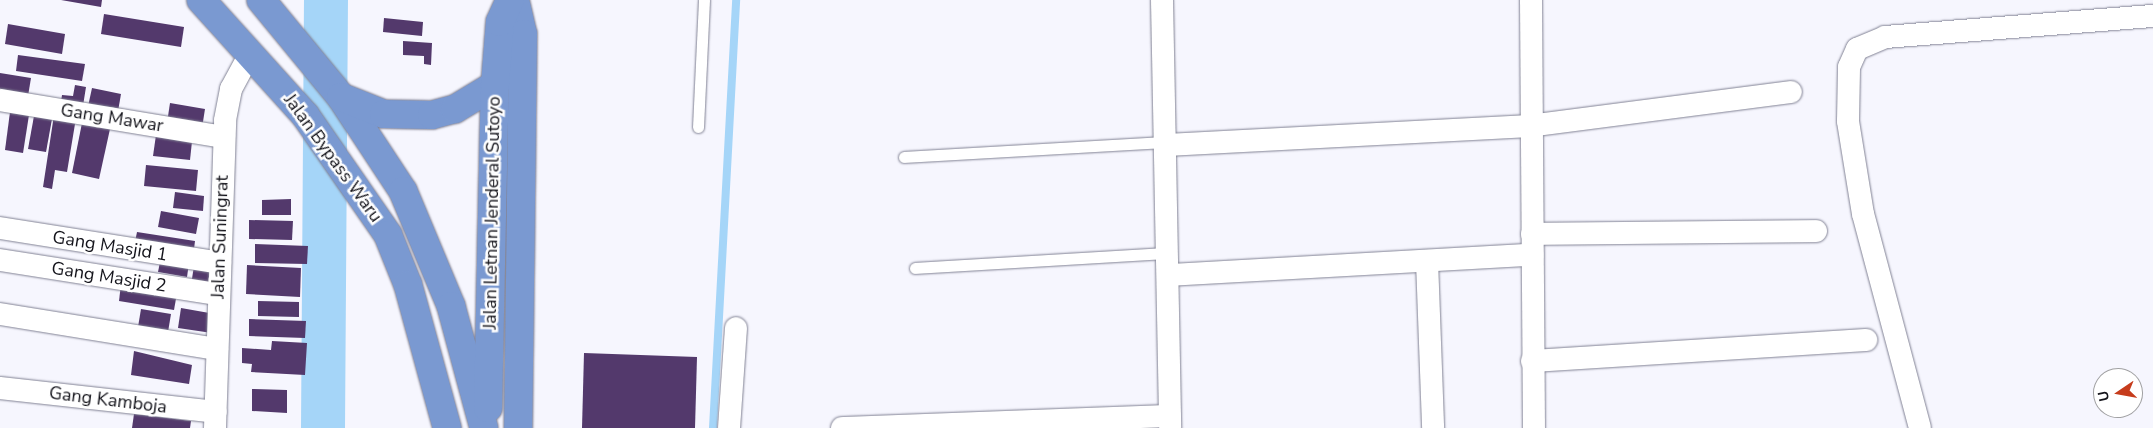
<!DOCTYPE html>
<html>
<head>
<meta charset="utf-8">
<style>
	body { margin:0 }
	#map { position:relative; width:2153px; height:428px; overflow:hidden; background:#f6f6fe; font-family:"Nunito Sans",sans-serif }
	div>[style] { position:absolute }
	.stream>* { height:8px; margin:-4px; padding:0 4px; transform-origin:4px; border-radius:4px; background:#a5d5f8 }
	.river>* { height:44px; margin:-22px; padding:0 22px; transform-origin:22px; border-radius:22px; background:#a5d5f8 }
	.building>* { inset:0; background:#53396c }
	.roads { filter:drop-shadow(0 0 1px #818294) drop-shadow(0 0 1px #818294) }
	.lane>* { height:11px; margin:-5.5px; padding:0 5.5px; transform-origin:5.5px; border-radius:5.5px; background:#fff }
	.street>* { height:22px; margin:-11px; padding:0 11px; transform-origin:11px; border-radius:11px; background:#fff }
	.highway>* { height:28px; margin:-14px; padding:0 14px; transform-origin:14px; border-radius:14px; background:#7a99d1 }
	span { translate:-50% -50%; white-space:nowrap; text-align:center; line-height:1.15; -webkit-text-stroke:5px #fff; paint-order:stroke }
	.street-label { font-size:18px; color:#13131a }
	.north { position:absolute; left:2093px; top:368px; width:50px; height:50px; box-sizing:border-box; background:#fff; border:1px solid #a1a1a3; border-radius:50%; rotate:258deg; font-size:14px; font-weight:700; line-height:20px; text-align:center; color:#13131a }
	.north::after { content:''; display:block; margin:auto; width:18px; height:22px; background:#c63c1c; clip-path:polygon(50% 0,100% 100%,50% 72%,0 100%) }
</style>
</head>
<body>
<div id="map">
	<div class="stream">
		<i style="left:713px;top:428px;width:429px;rotate:-86.9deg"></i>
	</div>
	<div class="river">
		<i style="left:323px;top:428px;width:428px;rotate:-89.6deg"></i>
	</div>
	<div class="building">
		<i style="clip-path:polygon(61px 0,102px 0,101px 7px)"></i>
		<i style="clip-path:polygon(104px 14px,184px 27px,181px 47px,101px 34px)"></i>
		<i style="clip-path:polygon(384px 18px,423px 22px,422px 36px,383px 32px)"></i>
		<i style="clip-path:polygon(8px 24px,65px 34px,62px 54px,5px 44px)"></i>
		<i style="clip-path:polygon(403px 41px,432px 43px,431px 65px,424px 64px,424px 56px,403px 55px)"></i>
		<i style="clip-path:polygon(18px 55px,85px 64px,82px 81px,16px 71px)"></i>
		<i style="clip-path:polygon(0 73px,31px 78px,27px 102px,0 98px)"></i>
		<i style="clip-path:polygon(75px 85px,86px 87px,82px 112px,60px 108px,62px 95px,73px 96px)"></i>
		<i style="clip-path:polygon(92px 88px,121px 94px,117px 117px,87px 111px)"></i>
		<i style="clip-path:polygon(170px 103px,205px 109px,202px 128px,167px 123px)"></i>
		<i style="clip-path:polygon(10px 112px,29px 115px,23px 153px,5px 150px)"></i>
		<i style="clip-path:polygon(54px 115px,76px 118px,67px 172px,55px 170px,52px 189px,43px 187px)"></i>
		<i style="clip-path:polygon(34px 116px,52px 119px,46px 152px,28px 149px)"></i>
		<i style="clip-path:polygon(82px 123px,110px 129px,99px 179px,72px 173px)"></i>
		<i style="clip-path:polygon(157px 128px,193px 132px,190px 160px,153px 156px)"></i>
		<i style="clip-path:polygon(146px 165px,198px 170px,196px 191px,144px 186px)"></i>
		<i style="clip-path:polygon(175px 192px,204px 196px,203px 211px,173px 208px)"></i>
		<i style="clip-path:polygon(291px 199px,291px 215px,262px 215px,262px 200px)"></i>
		<i style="clip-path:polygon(161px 211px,199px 218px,196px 234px,158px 227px)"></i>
		<i style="clip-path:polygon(249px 220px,293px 221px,292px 240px,249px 239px)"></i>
		<i style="clip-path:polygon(137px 232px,195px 241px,193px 257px,134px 247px)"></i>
		<i style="clip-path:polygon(255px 244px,308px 246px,307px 264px,255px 263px)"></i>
		<i style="clip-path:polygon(161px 257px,189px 263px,187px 277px,158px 272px)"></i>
		<i style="clip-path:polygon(247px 265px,301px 268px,300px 297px,246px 294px)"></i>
		<i style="clip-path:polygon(194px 266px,216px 270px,213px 288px,191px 285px)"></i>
		<i style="clip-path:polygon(121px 284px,177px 293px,174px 310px,119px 301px)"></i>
		<i style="clip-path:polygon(258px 301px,299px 302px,299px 317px,258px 316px)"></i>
		<i style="clip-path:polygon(181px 308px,215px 314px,212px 333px,178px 328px)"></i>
		<i style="clip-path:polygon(141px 309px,171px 314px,168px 332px,138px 327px)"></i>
		<i style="clip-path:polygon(249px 319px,306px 321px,305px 338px,249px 336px)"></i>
		<i style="clip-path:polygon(272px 341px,307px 343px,305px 375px,251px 372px,252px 364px,242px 363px,242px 348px,271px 350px)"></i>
		<i style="clip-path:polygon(134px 351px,192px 365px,189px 384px,131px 375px)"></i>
		<i style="clip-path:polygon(584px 353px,697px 357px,695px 428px,582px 428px)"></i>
		<i style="clip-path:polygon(252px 389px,287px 390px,287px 413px,252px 411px)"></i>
		<i style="clip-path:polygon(134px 414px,191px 421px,190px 428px,132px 428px)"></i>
	</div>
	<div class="roads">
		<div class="lane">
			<i style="left:698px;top:127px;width:127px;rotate:-87.3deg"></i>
			<i style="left:904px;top:157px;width:264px;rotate:-3.3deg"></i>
			<i style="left:915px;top:268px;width:254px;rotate:-3.4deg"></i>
		</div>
		<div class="street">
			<i style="left:1162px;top:0;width:428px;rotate:88.9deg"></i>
			<i style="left:1531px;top:0;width:428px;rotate:89.6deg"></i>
			<i style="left:0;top:100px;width:227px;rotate:9.4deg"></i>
			<i style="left:1168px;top:145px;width:361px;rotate:-3deg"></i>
			<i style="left:1529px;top:126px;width:264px;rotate:-7.4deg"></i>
			<i style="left:0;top:228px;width:223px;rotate:9deg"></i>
			<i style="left:1532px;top:234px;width:284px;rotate:-0.6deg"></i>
			<i style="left:0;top:260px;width:220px;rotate:8.9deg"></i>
			<i style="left:1427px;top:261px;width:167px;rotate:87.9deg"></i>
			<i style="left:1169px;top:275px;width:364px;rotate:-3.2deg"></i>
			<i style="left:0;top:314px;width:220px;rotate:9.2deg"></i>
			<i style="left:1532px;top:361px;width:335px;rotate:-3.6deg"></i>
			<i style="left:0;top:388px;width:217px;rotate:6.3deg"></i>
			<i style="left:215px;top:428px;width:308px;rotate:-88.1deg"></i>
			<i style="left:225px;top:120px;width:32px;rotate:-79deg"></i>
			<i style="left:231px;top:89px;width:42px;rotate:-61.6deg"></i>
			<i style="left:729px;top:428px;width:100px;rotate:-86deg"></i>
			<i style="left:842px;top:428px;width:328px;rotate:-2.1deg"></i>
			<i style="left:1920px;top:428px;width:221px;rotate:-104.9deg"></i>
			<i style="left:1863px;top:214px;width:94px;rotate:-99.2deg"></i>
			<i style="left:1848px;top:121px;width:54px;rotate:-88.9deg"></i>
			<i style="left:1849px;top:67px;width:20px;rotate:-66deg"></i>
			<i style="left:1857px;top:49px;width:30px;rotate:-23deg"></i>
			<i style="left:1885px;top:37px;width:269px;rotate:-4.5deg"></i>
		</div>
		<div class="highway">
			<i style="left:201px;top:0;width:155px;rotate:47.9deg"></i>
			<i style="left:305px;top:115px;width:146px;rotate:55.3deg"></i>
			<i style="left:388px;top:235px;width:54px;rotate:68.2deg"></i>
			<i style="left:408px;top:285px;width:148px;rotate:74.7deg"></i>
			<i style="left:261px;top:0;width:126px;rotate:50.5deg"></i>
			<i style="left:341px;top:97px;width:113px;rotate:56.6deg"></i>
			<i style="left:403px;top:191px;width:125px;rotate:67.3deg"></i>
			<i style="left:451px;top:306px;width:126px;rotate:74.9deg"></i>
			<i style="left:515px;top:0;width:35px;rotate:77deg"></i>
			<i style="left:523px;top:34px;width:394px;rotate:90.7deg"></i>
			<i style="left:341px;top:97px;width:46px;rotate:21.6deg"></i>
			<i style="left:384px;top:114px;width:48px;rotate:1.2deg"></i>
			<i style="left:432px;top:115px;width:24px;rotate:-15deg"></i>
			<i style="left:455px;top:109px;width:47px;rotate:-31deg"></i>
			<i style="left:488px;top:408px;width:323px;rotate:-88.8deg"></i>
			<i style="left:495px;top:85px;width:63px;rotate:-85.5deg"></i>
			<i style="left:500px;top:22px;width:24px;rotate:-66deg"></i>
		</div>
	</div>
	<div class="street-label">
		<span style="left:112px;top:118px;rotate:9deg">Gang Mawar</span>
		<span style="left:333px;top:158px;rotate:54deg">Jalan Bypass Waru</span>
		<span style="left:492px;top:213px;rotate:-89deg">Jalan Letnan Jenderal Sutoyo</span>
		<span style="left:220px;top:237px;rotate:-88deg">Jalan Suningrat</span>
		<span style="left:110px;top:246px;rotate:9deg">Gang Masjid 1</span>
		<span style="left:109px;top:277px;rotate:9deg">Gang Masjid 2</span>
		<span style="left:108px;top:400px;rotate:7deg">Gang Kamboja</span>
	</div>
	<div class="north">U</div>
</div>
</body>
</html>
